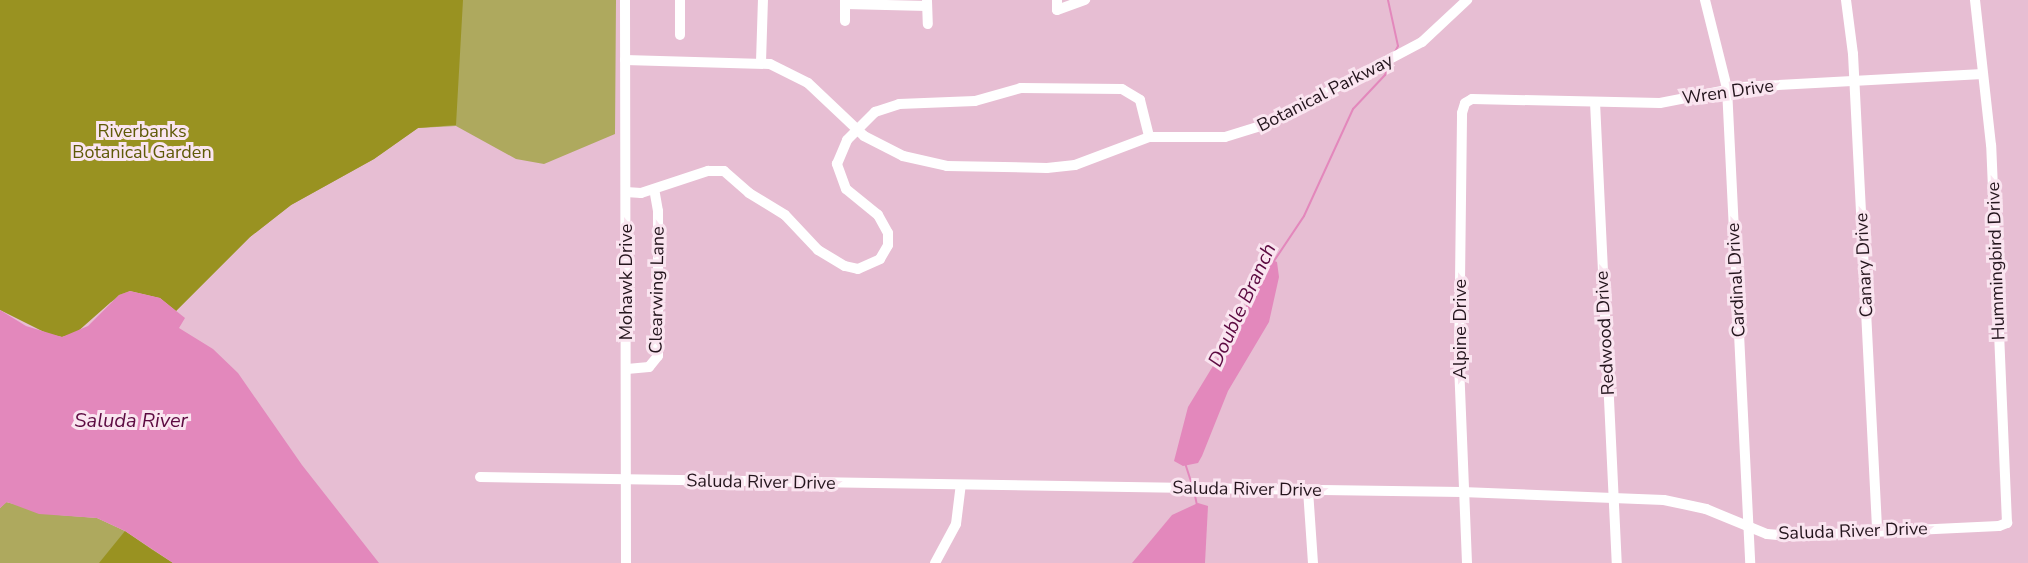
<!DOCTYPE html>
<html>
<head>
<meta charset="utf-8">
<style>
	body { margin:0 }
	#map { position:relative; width:2028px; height:563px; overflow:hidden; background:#e7bed3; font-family:"Nunito Sans",sans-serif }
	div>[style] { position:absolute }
	.green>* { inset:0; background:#aea95e }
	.forest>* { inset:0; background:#999221 }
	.water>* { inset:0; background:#e388bc }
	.stream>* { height:2px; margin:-1px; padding:0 1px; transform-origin:1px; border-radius:1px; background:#e388bc }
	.minor>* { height:10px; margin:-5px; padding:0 5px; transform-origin:5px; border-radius:5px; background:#fff }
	span { translate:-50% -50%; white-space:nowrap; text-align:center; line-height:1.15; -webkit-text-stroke:6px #fae5f0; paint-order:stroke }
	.street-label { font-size:18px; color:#24151d }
	.park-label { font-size:18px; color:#5f5a07 }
	.water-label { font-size:20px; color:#5c0a41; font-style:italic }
</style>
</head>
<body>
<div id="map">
	<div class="green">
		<i style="clip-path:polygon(0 0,616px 0,615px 134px,544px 164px,516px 159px,456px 126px,418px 128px,374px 159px,291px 205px,250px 237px,176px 311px,160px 298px,130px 291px,111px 302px,0 310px)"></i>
		<i style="clip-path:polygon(6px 502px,59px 515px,97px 518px,125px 531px,173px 563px,0 563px,0 508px)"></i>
	</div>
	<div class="forest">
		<i style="clip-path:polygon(0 0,463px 0,456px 125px,418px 128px,374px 159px,291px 205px,250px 237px,176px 311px,160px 298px,130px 291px,119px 295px,76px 333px,62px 337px,48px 334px,0 310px)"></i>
		<i style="clip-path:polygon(125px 531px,151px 549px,173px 563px,99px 563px)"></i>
	</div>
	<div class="water">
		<i style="clip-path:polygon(1270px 259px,1277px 262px,1279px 277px,1269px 322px,1228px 391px,1202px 456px,1198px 463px,1183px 466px,1174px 461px,1188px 407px,1227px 343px)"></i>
		<i style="clip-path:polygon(130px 291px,160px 298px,185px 318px,179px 328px,213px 349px,238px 373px,302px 465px,379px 563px,173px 563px,125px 531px,97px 518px,39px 514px,7px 502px,0 508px,0 310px,26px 326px,62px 337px,88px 326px,119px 295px)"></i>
		<i style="clip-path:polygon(1198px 503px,1208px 506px,1205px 563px,1132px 563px,1172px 515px)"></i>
	</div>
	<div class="stream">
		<i style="left:1388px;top:0;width:47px;rotate:77.7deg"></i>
		<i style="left:1398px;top:46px;width:7px;rotate:117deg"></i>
		<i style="left:1274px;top:261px;width:54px;rotate:-56.3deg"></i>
		<i style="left:1304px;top:216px;width:118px;rotate:-65.4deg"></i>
		<i style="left:1353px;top:109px;width:47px;rotate:-46.7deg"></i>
		<i style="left:1385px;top:75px;width:13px;rotate:-67deg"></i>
		<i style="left:1185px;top:463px;width:23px;rotate:72deg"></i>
		<i style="left:1194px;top:491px;width:14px;rotate:78deg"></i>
	</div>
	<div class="minor">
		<i style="left:625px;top:0;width:563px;rotate:89.9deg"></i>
		<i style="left:680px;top:0;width:35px;rotate:90deg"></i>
		<i style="left:1057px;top:0;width:10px;rotate:90deg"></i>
		<i style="left:1057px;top:10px;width:30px;rotate:-20deg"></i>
		<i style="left:1705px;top:0;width:91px;rotate:76deg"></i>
		<i style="left:1727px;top:88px;width:476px;rotate:87.2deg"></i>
		<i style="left:1846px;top:0;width:54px;rotate:82.6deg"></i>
		<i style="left:1853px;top:54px;width:478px;rotate:87.1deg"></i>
		<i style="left:927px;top:1px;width:23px;rotate:88deg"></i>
		<i style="left:845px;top:4px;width:82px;rotate:1.4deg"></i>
		<i style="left:845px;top:21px;width:21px;rotate:-90deg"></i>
		<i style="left:625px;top:60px;width:145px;rotate:1.6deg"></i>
		<i style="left:770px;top:64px;width:42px;rotate:26.6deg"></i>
		<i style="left:808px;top:83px;width:77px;rotate:43.4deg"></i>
		<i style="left:864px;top:136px;width:44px;rotate:27.1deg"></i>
		<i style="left:903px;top:156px;width:45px;rotate:12.8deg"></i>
		<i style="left:947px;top:166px;width:100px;rotate:1.1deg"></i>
		<i style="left:1047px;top:168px;width:28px;rotate:-6deg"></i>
		<i style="left:1075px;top:165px;width:79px;rotate:-20.7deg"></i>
		<i style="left:1149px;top:137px;width:76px"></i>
		<i style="left:1225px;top:137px;width:44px;rotate:-17.2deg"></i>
		<i style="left:1267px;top:124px;width:175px;rotate:-27.9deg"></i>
		<i style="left:1422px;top:42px;width:62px;rotate:-43deg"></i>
		<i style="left:761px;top:62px;width:62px;rotate:-88.2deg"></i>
		<i style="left:1595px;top:102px;width:462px;rotate:87.3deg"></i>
		<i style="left:626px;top:192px;width:15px;rotate:4deg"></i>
		<i style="left:641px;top:193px;width:71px;rotate:-18.2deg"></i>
		<i style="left:708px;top:171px;width:16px"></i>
		<i style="left:724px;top:171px;width:33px;rotate:41deg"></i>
		<i style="left:749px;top:193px;width:42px;rotate:31.4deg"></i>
		<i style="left:785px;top:215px;width:48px;rotate:46.7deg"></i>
		<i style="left:818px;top:250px;width:31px;rotate:31deg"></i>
		<i style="left:845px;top:266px;width:13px;rotate:13deg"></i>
		<i style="left:858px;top:269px;width:24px;rotate:-24deg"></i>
		<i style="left:880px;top:259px;width:16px;rotate:-60deg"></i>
		<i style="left:888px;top:245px;width:12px;rotate:-90deg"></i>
		<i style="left:888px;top:233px;width:21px;rotate:-119deg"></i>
		<i style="left:878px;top:215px;width:41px;rotate:-140.9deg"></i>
		<i style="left:846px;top:189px;width:27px;rotate:-110deg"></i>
		<i style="left:837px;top:164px;width:26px;rotate:-67deg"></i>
		<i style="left:847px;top:140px;width:40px;rotate:-45deg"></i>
		<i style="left:875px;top:112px;width:25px;rotate:-18deg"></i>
		<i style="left:899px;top:104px;width:76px;rotate:-2.3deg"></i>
		<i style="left:975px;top:101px;width:48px;rotate:-15.8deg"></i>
		<i style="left:1021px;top:88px;width:101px;rotate:0.6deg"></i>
		<i style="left:1122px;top:89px;width:21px;rotate:31deg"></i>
		<i style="left:1140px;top:100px;width:38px;rotate:76deg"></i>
		<i style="left:627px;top:369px;width:22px;rotate:-5deg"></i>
		<i style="left:649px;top:367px;width:14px;rotate:-51deg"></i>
		<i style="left:658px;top:356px;width:145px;rotate:-90deg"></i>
		<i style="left:658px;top:211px;width:22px;rotate:-100deg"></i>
		<i style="left:480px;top:477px;width:982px;rotate:0.88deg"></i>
		<i style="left:1462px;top:492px;width:202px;rotate:2.3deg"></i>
		<i style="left:1664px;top:500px;width:43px;rotate:12.1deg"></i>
		<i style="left:1706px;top:509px;width:66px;rotate:22.3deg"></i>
		<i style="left:1767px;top:534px;width:21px;rotate:5deg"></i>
		<i style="left:1788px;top:536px;width:211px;rotate:-2.7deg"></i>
		<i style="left:1999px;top:526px;width:9px;rotate:-21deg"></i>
		<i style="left:2007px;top:523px;width:378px;rotate:-92.4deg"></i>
		<i style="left:1991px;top:145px;width:146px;rotate:-96.3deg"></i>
		<i style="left:1308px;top:490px;width:73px;rotate:86.1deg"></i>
		<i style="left:935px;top:563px;width:44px;rotate:-61.7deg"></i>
		<i style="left:956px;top:524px;width:39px;rotate:-83deg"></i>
		<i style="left:1467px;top:563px;width:200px;rotate:-92.3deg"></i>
		<i style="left:1459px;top:363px;width:250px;rotate:-89.3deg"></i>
		<i style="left:1462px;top:113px;width:10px;rotate:-73deg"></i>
		<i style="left:1465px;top:103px;width:8px;rotate:-30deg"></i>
		<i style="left:1472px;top:99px;width:188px;rotate:1.2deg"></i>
		<i style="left:1660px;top:103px;width:84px;rotate:-11deg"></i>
		<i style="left:1742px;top:87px;width:241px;rotate:-3.1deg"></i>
	</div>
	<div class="street-label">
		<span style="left:1728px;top:92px;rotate:-8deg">Wren Drive</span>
		<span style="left:1325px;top:93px;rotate:-27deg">Botanical Parkway</span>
		<span style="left:1996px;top:261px;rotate:-92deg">Hummingbird Drive</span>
		<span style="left:1864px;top:265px;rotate:-93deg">Canary Drive</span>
		<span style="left:1736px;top:280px;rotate:-93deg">Cardinal Drive</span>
		<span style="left:626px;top:282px;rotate:-90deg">Mohawk Drive</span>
		<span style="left:657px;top:290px;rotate:-89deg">Clearwing Lane</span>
		<span style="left:1460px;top:329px;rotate:-90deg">Alpine Drive</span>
		<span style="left:1605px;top:333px;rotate:-93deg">Redwood Drive</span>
		<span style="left:761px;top:482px;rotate:1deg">Saluda River Drive</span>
		<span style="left:1247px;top:489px;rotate:1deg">Saluda River Drive</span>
		<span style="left:1853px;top:531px;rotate:-2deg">Saluda River Drive</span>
	</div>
	<div class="park-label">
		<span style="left:142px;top:142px">Riverbanks<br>Botanical Garden</span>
	</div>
	<div class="water-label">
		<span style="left:1242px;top:305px;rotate:-65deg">Double Branch</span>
		<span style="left:131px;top:420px">Saluda River</span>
	</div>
</div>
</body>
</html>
